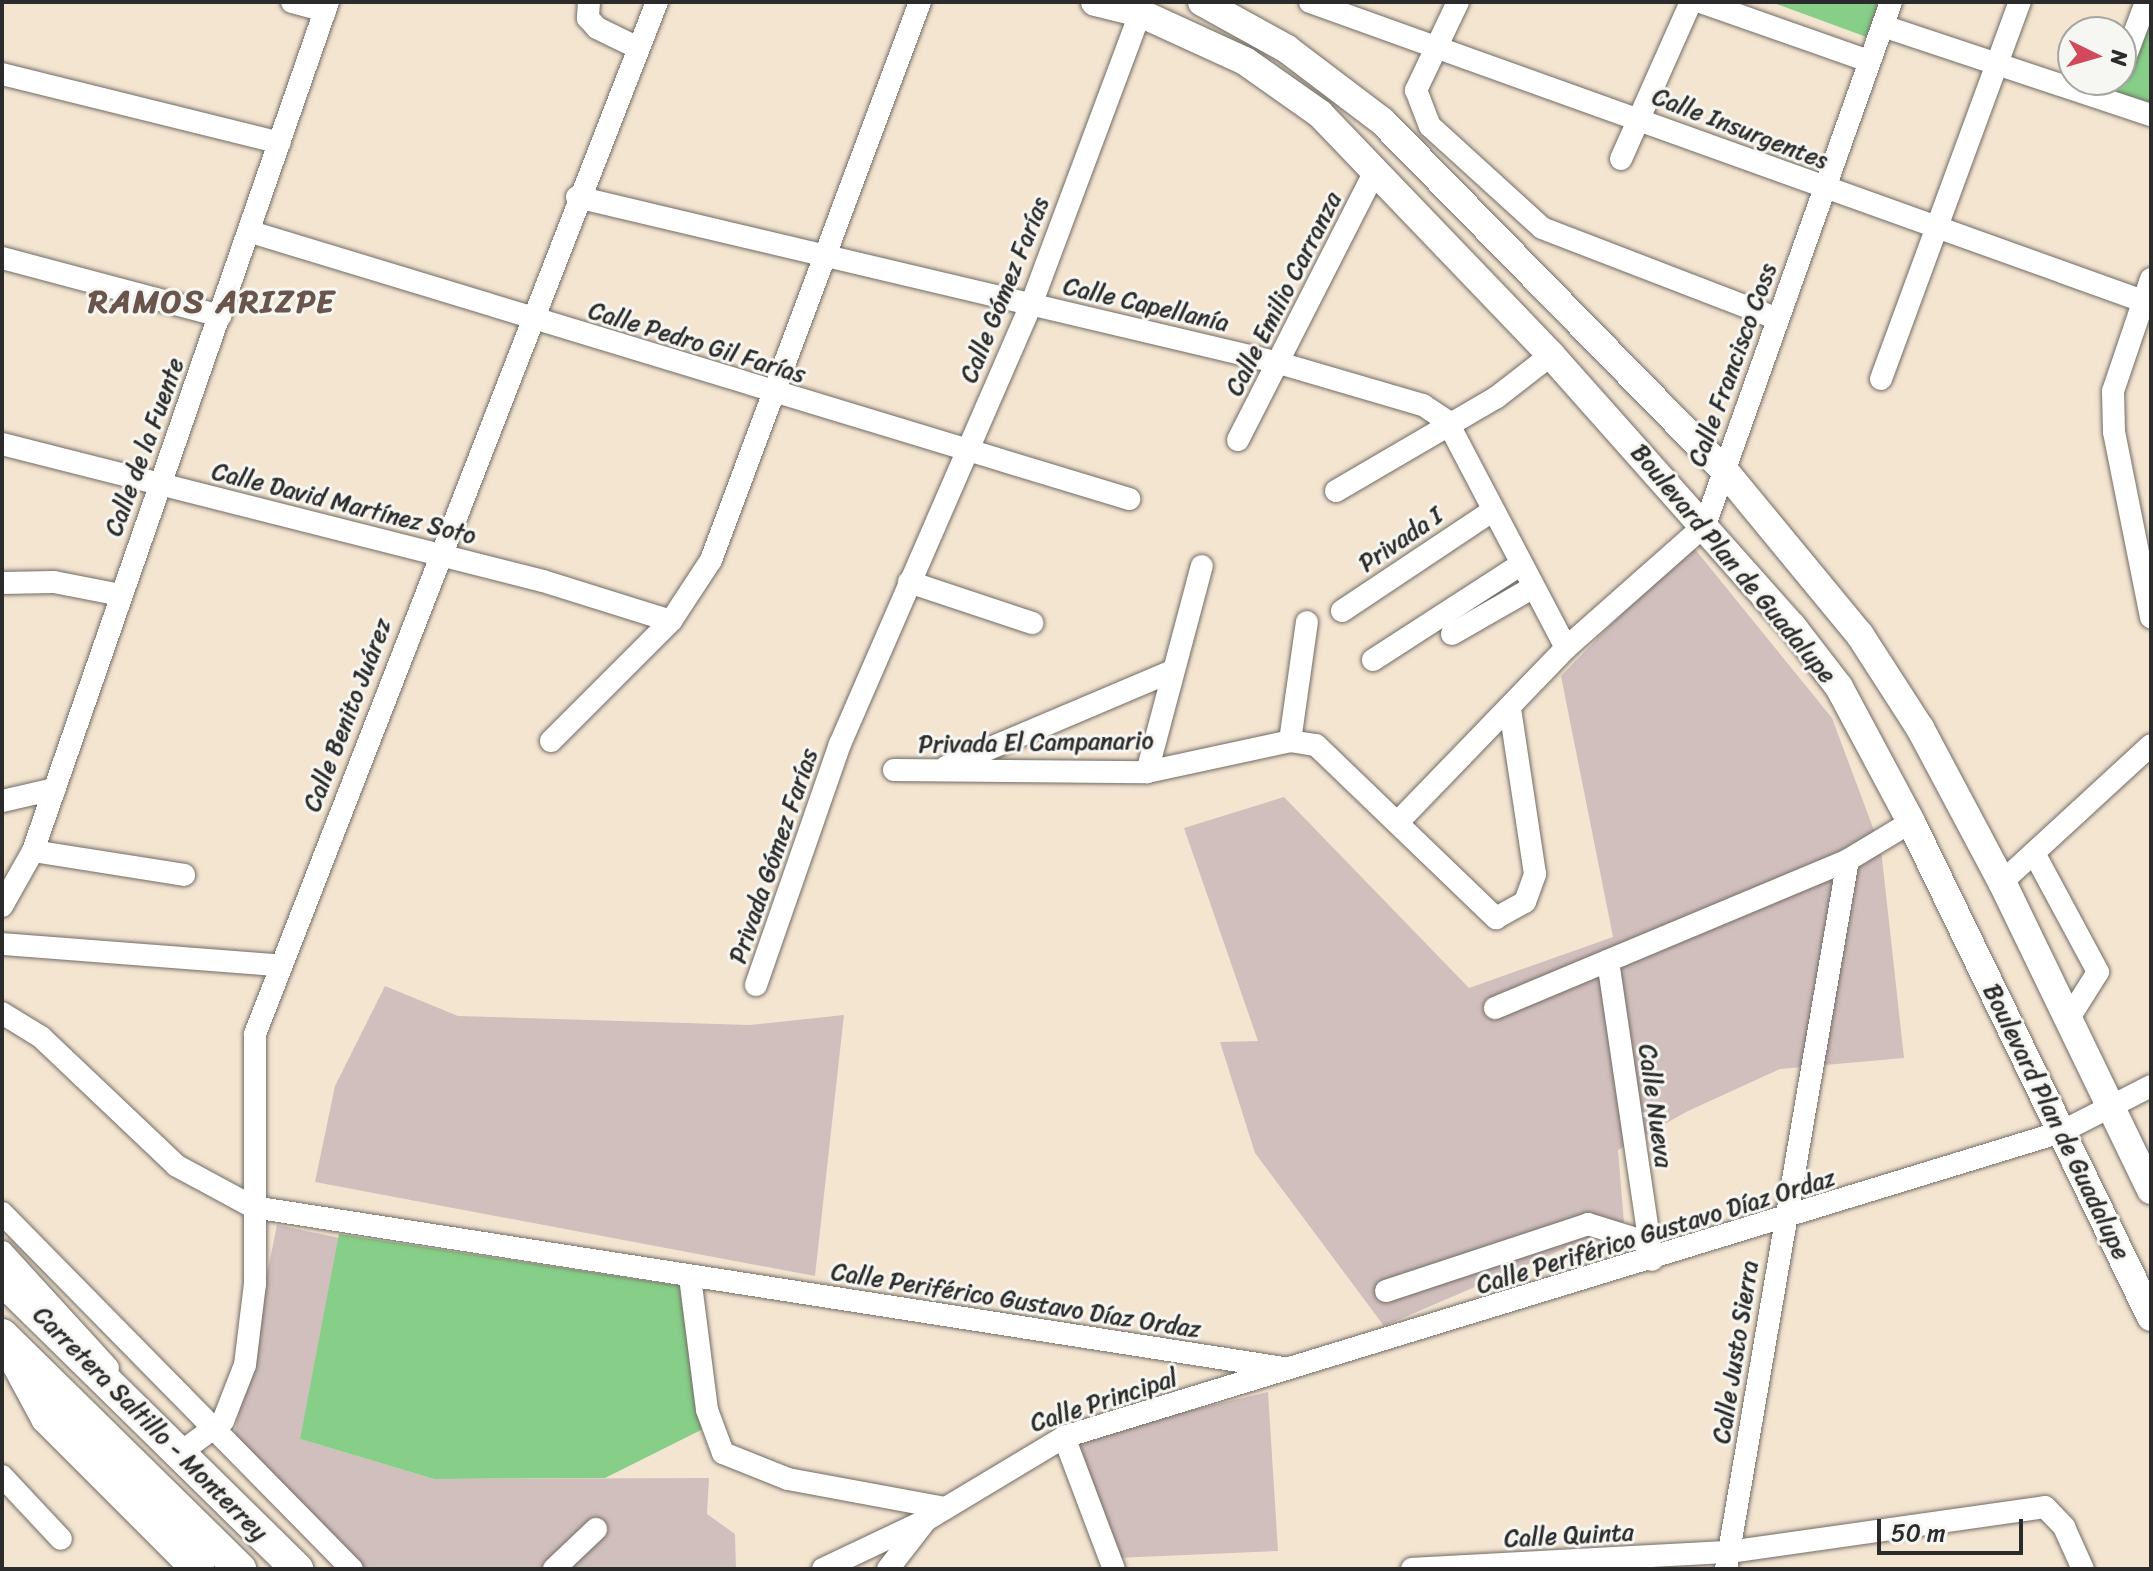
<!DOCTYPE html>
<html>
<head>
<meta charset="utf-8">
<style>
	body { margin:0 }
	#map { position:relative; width:2153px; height:1571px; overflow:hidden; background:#f4e5d1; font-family:Sriracha,sans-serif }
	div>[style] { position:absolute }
	.industrial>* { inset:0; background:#d1bfbd }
	.green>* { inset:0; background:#87ce88 }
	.roads { filter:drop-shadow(0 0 2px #716c65) drop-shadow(0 0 2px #716c65) }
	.minor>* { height:22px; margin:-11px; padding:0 11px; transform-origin:11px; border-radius:11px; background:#fff }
	.major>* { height:28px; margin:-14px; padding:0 14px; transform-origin:14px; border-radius:14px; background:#fff }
	.highway>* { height:32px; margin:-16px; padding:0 16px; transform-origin:16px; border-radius:16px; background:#fff }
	span { translate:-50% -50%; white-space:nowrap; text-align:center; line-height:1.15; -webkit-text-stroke:6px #f6f6f2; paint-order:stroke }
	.street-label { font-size:24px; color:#2b2b2b }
	.district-label { font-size:32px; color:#69554b; font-weight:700; letter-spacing:2px }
	.frame { position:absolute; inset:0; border:4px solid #2b2b2b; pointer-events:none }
	.north { position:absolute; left:2057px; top:16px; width:80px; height:80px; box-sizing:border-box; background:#f6f6f2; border:2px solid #a5a5a2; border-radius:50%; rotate:95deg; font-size:22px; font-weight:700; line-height:32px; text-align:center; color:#2b2b2b }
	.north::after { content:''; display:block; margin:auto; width:28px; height:36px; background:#d1495b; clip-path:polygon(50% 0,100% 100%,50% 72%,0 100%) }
	.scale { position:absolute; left:1877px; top:1519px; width:146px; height:36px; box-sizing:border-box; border:4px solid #2b2b2b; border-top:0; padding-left:10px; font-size:24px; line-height:28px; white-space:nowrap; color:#2b2b2b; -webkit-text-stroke:6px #f6f6f2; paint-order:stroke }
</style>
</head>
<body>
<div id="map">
	<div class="industrial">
		<i style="clip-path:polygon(1690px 543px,1832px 718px,1881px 849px,1904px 1058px,1780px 1069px,1688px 1111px,1618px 1150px,1624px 1223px,1384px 1326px,1255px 1153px,1220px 1042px,1258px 1041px,1184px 828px,1284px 797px,1469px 988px,1613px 937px,1561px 676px)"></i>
		<i style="clip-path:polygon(385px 986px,458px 1016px,750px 1025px,844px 1015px,815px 1276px,315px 1182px,335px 1086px)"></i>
		<i style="clip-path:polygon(277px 1225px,340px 1238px,300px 1439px,434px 1479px,709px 1478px,707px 1514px,735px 1534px,736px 1569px,351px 1569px,230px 1456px)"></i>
		<i style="clip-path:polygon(1268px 1392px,1278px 1551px,1116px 1558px,1073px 1438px)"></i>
	</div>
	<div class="green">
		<i style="clip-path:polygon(1771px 2px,1884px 2px,1872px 39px)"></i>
		<i style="clip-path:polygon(2151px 2px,2151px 112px,2113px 97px)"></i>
		<i style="clip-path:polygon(339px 1234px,694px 1288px,703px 1429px,605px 1478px,434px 1479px,300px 1439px)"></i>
	</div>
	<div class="roads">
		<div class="minor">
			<i style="left:292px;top:2px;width:34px;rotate:15deg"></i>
			<i style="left:589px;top:2px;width:16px;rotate:94deg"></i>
			<i style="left:588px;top:18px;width:13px;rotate:48deg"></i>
			<i style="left:597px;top:28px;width:46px;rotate:26deg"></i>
			<i style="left:1310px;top:2px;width:894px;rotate:19.75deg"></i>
			<i style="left:1458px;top:2px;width:98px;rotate:115.5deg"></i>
			<i style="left:1416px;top:90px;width:39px;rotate:69deg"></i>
			<i style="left:1430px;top:126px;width:151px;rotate:42.3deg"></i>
			<i style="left:1542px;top:228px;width:253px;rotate:21.1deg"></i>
			<i style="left:1701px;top:2px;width:178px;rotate:19.4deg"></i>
			<i style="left:1883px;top:26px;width:282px;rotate:18.4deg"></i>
			<i style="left:2121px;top:69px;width:72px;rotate:-69.5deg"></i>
			<i style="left:2px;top:74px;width:286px;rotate:13.9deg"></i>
			<i style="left:1621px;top:159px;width:172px;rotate:-66deg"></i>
			<i style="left:577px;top:197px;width:721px;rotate:13.3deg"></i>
			<i style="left:1279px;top:363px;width:150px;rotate:16.3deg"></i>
			<i style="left:1423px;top:405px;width:29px;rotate:34deg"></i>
			<i style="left:1447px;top:421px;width:256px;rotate:62.3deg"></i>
			<i style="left:251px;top:232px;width:918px;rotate:16.91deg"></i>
			<i style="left:2px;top:258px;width:226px;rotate:14.9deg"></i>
			<i style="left:2151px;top:279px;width:118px;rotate:108.7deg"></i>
			<i style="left:2113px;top:391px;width:41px;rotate:88.6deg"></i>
			<i style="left:2114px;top:432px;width:189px;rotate:78.7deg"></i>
			<i style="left:1881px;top:379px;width:402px;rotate:-69.8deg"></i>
			<i style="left:1238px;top:440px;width:302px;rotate:-63deg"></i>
			<i style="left:2px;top:444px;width:558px;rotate:14.21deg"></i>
			<i style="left:543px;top:581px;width:134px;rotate:17.4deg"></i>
			<i style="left:1336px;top:491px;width:186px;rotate:-30.3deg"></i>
			<i style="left:1497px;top:397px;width:68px;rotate:-37.9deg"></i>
			<i style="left:909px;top:582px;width:130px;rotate:18.4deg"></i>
			<i style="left:2px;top:583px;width:52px;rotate:-1.1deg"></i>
			<i style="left:54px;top:582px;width:68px;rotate:11deg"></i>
			<i style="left:1342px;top:611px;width:177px;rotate:-33.7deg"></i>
			<i style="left:1452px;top:634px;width:92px;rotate:-29.9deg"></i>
			<i style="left:1373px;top:660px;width:175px;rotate:-32.9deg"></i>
			<i style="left:551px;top:741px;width:170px;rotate:-45deg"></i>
			<i style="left:671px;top:621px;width:73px;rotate:-56.7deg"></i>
			<i style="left:711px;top:560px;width:596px;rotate:-69.47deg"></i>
			<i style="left:1290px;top:741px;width:120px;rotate:-81.9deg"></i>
			<i style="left:946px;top:767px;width:243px;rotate:-23deg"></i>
			<i style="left:894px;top:770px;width:253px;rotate:0.5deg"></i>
			<i style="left:1147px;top:772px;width:146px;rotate:-12.2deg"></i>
			<i style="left:1290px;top:741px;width:26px;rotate:9deg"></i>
			<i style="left:1316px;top:745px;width:250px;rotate:43.9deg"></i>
			<i style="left:1496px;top:918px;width:33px;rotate:-29deg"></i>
			<i style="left:1525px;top:902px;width:30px;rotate:-70deg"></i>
			<i style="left:1535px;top:874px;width:168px;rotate:-98.6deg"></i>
			<i style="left:1147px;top:772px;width:213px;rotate:-75.1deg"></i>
			<i style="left:2px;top:801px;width:54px;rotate:-12.8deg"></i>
			<i style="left:1398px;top:822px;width:242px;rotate:-46deg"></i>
			<i style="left:1566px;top:648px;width:186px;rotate:-41.5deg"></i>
			<i style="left:1705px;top:525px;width:555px;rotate:-70.42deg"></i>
			<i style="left:33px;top:851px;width:153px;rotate:9deg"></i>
			<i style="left:2034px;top:853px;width:135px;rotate:61.7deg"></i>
			<i style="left:2098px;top:972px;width:54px;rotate:122.2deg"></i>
			<i style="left:2002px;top:882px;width:202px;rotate:-42.6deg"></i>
			<i style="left:2px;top:906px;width:63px;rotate:-60.6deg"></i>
			<i style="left:33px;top:851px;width:899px;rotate:-70.84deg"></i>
			<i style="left:2px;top:944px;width:277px;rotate:4.4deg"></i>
			<i style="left:1608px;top:961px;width:302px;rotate:81.6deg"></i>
			<i style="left:756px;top:985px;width:255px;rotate:-70.8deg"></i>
			<i style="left:840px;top:744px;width:479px;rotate:-66.5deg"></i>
			<i style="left:1031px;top:305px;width:312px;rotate:-69.5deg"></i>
			<i style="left:1495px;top:1008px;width:383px;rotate:-22.7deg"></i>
			<i style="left:1848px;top:860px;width:74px;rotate:-31.1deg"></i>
			<i style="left:2px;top:1013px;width:46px;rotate:31.6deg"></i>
			<i style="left:41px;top:1037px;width:187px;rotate:43.5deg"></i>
			<i style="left:177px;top:1166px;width:86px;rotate:28.3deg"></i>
			<i style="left:253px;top:1207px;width:1043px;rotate:8.88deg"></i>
			<i style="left:2px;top:1213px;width:499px;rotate:45.5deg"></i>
			<i style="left:2px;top:1252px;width:157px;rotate:47.6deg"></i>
			<i style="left:690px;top:1277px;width:134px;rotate:82.7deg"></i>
			<i style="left:707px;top:1410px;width:46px;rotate:69.6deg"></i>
			<i style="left:723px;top:1453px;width:70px;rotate:21.8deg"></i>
			<i style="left:788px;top:1479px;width:160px;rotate:10.5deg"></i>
			<i style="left:1386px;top:1291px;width:213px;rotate:-18.3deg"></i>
			<i style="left:1588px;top:1224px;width:64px;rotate:17.3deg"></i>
			<i style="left:1064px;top:1437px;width:141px;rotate:69.3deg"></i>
			<i style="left:180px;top:1453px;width:54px;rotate:-36.7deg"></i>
			<i style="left:223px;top:1421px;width:60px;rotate:-68.6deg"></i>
			<i style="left:245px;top:1365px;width:82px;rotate:-83deg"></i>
			<i style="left:255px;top:1284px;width:250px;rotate:-90deg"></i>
			<i style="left:255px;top:1034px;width:1108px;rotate:-68.72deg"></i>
			<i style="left:2px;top:1476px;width:86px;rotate:46.9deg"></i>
			<i style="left:554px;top:1569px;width:58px;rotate:-43.6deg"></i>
			<i style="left:823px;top:1569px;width:114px;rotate:-25.4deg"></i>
			<i style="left:926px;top:1520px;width:161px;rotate:-31deg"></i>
			<i style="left:1064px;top:1437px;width:1043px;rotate:-17.01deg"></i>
			<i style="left:2061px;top:1132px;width:101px;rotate:-27.1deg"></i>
			<i style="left:888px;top:1569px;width:62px;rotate:-52.2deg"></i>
			<i style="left:1412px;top:1569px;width:317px;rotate:-3.1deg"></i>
			<i style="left:1729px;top:1552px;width:319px;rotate:-8.1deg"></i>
			<i style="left:2045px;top:1507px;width:28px;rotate:46deg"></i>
			<i style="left:2064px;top:1527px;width:46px;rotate:65.7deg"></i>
			<i style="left:1726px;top:1569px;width:719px;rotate:-80.24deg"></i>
		</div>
		<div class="major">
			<i style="left:1095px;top:2px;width:46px;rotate:13.7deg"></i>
			<i style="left:1140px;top:13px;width:115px;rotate:24.6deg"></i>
			<i style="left:1245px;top:61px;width:92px;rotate:35.2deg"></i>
			<i style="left:1320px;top:114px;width:334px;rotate:46.2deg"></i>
			<i style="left:1551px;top:355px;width:363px;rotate:48.4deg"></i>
			<i style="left:1792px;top:626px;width:77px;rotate:52.4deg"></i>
			<i style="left:1839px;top:687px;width:153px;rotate:61.9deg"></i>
			<i style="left:1911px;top:822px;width:550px;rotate:64.13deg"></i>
			<i style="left:1202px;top:2px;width:97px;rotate:28.9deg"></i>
			<i style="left:1287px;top:49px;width:119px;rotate:37.2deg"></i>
			<i style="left:1382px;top:121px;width:487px;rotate:45.6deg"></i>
			<i style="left:1723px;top:469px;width:215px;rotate:50.5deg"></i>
			<i style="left:1860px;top:635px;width:111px;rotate:57.2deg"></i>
			<i style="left:1920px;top:728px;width:174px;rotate:62deg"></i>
			<i style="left:2002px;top:882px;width:342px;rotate:64.2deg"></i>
		</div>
		<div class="highway">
			<i style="left:2px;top:1279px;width:414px;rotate:44.5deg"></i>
			<i style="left:2px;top:1335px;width:334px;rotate:44.5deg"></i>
			<i style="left:14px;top:1357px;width:69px;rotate:61.6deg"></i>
			<i style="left:47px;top:1418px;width:214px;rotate:45deg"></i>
		</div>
	</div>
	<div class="street-label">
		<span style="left:1740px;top:129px;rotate:21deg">Calle Insurgentes</span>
		<span style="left:1005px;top:290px;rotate:-68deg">Calle Gómez Farías</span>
		<span style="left:1284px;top:294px;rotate:-63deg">Calle Emilio Carranza</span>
		<span style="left:1146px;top:305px;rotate:13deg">Calle Capellanía</span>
		<span style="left:697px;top:343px;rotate:17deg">Calle Pedro Gil Farías</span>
		<span style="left:1733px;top:365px;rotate:-70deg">Calle Francisco Coss</span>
		<span style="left:145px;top:447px;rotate:-70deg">Calle de la Fuente</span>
		<span style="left:344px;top:504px;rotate:14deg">Calle David Martínez Soto</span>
		<span style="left:1401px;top:540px;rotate:-34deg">Privada I</span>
		<span style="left:1733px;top:564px;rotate:50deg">Boulevard Plan de Guadalupe</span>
		<span style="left:348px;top:715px;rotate:-69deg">Calle Benito Juárez</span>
		<span style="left:1036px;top:743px;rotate:-1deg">Privada El Campanario</span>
		<span style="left:774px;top:856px;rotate:-71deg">Privada Gómez Farías</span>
		<span style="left:1655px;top:1106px;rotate:82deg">Calle Nueva</span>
		<span style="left:2056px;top:1122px;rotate:64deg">Boulevard Plan de Guadalupe</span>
		<span style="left:1656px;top:1232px;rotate:-17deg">Calle Periférico Gustavo Díaz Ordaz</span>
		<span style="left:1016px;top:1301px;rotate:9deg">Calle Periférico Gustavo Díaz Ordaz</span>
		<span style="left:1736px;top:1352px;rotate:-81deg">Calle Justo Sierra</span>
		<span style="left:1104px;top:1401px;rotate:-18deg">Calle Principal</span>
		<span style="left:150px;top:1424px;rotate:45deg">Carretera Saltillo - Monterrey</span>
		<span style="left:1569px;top:1536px;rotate:-3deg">Calle Quinta</span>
	</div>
	<div class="district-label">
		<span style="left:212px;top:302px">RAMOS ARIZPE</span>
	</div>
	<div class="frame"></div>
	<div class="north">N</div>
	<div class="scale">50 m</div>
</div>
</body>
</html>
